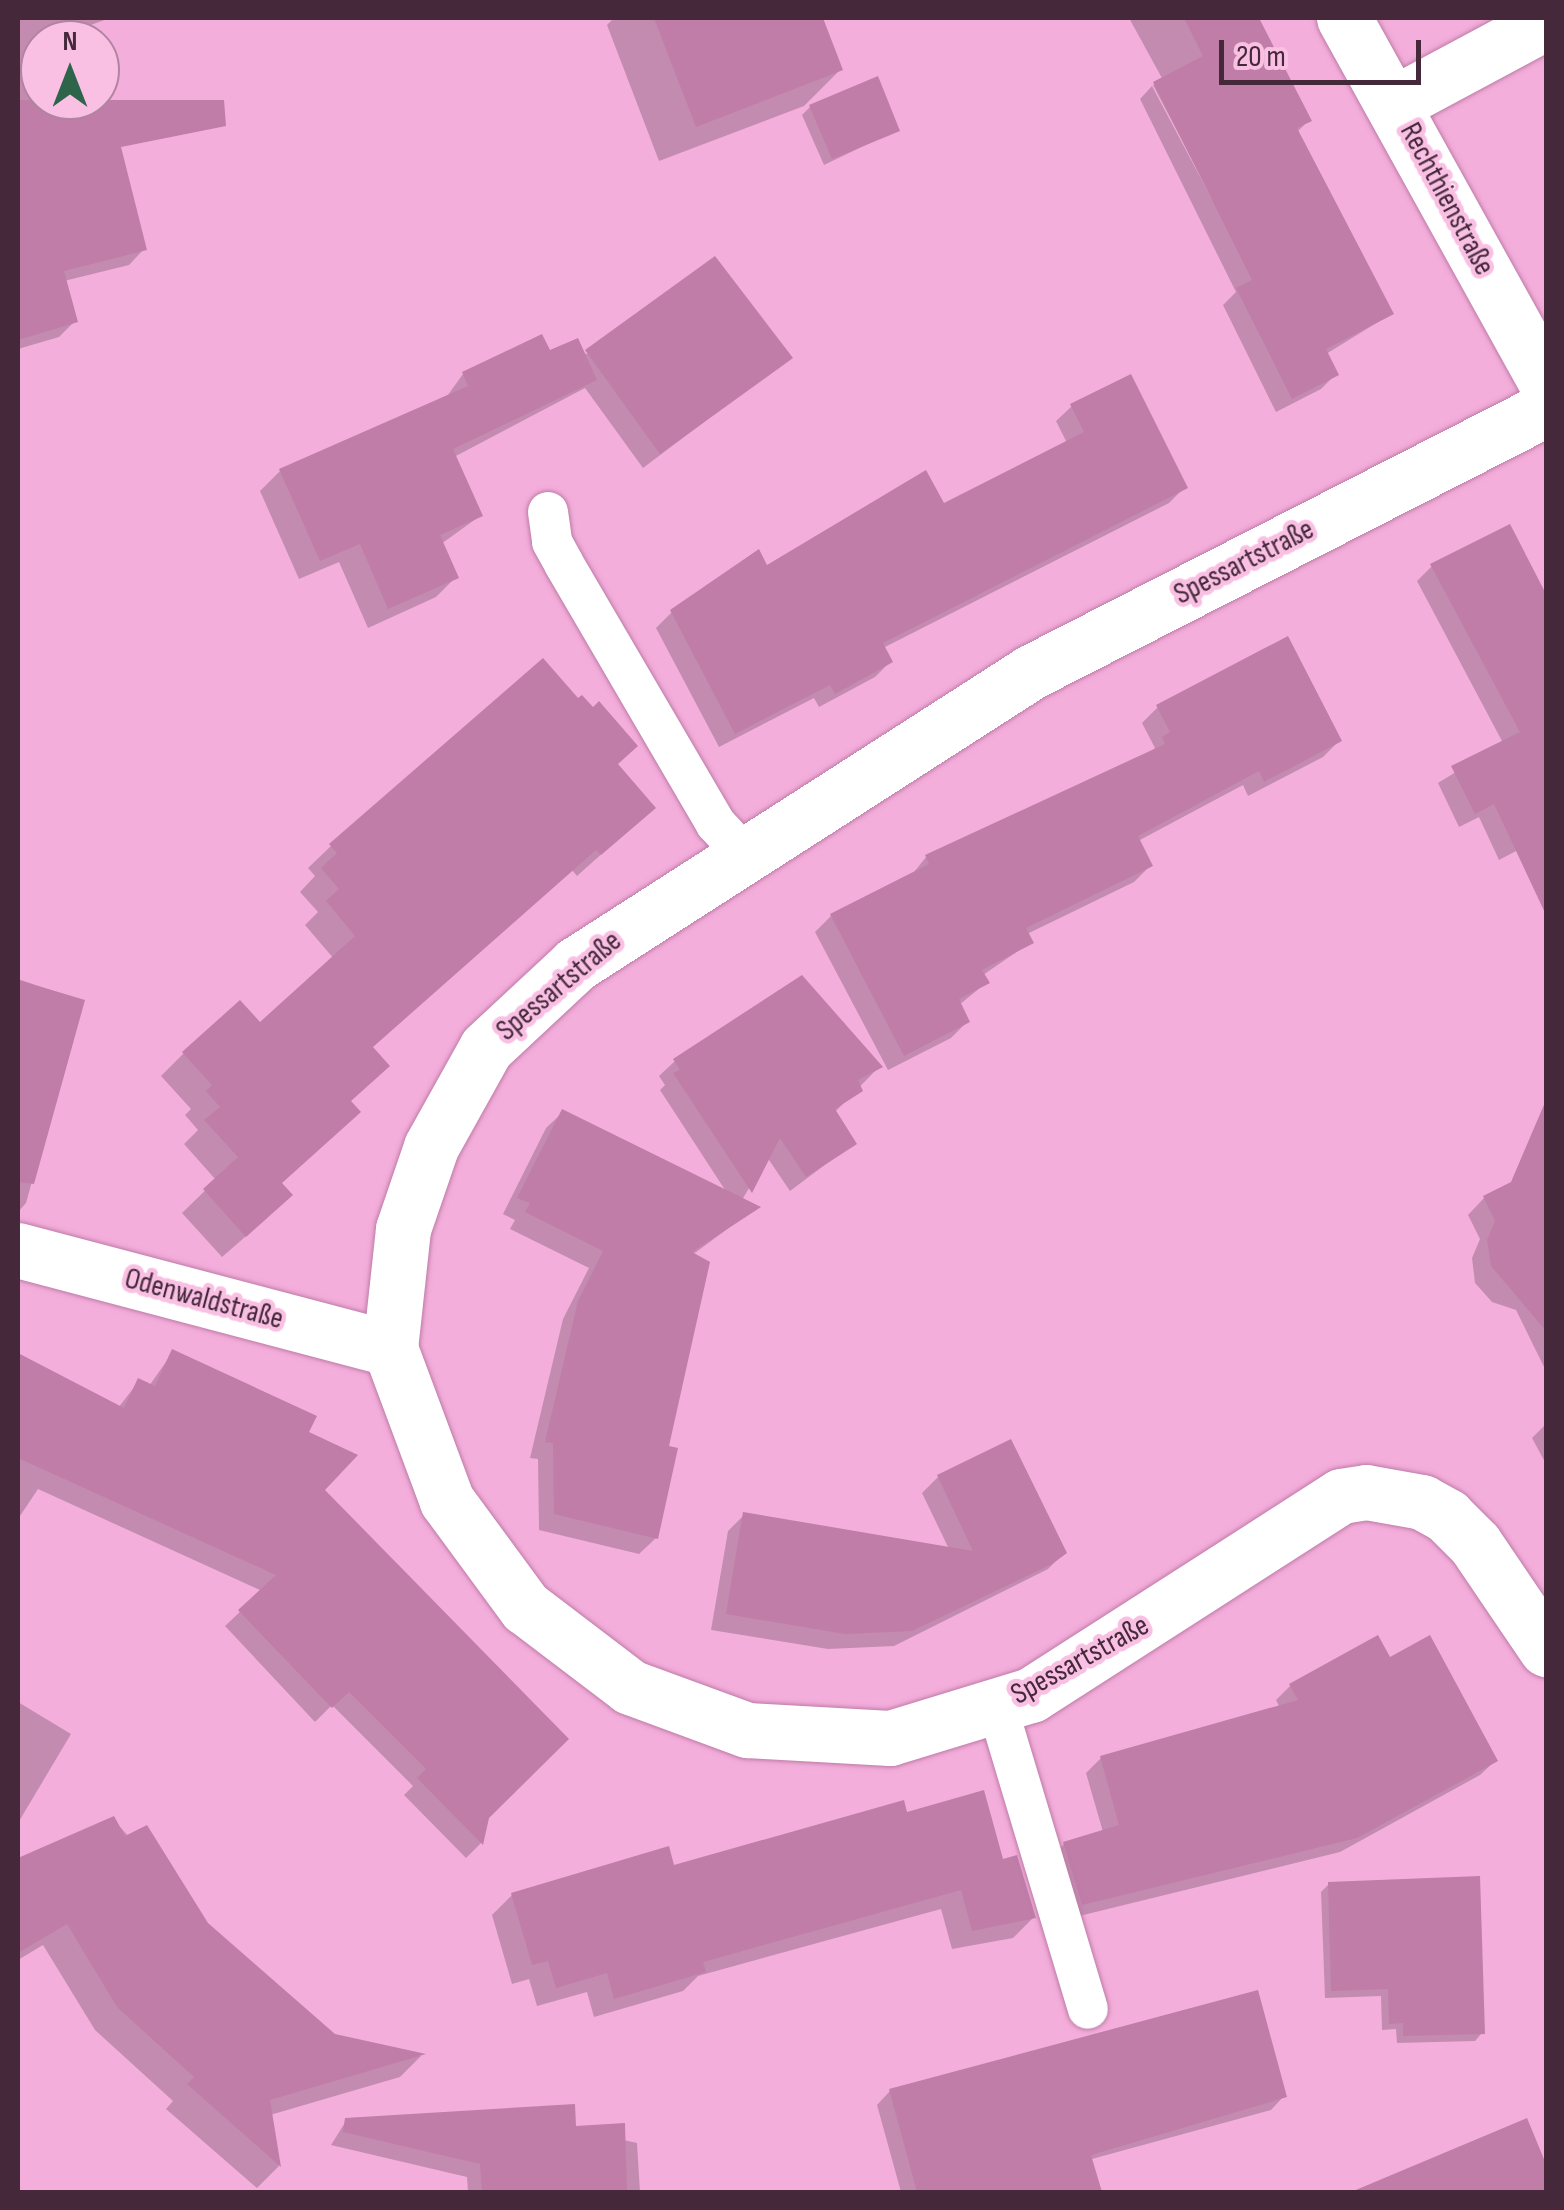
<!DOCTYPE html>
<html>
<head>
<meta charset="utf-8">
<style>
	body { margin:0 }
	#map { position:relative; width:1564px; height:2210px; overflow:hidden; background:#f4aedb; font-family:"Sofia Sans Condensed",sans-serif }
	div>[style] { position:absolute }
	.shadow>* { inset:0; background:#0003 }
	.building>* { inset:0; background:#bf7da8 }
	.roads { filter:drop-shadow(0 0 2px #be7ba7) drop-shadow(0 0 2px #be7ba7) }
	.lane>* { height:40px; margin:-20px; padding:0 20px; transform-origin:20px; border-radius:20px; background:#fff }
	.street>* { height:55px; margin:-27.5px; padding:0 27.5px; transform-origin:27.5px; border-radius:27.5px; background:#fff }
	span { translate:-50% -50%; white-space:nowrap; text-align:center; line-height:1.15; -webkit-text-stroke:9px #f9c0e4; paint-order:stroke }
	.street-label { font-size:30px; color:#45293b }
	.frame { position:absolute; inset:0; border:20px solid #45293b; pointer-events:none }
	.north { position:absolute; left:20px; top:20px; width:100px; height:100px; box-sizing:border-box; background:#f9c0e4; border:2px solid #b184a0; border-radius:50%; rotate:0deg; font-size:28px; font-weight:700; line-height:40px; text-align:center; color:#45293b }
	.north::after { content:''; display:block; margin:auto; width:35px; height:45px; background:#2e644a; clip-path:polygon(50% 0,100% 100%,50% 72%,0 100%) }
	.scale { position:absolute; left:1219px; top:40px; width:202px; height:45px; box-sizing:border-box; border:5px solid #45293b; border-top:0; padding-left:12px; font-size:30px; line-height:35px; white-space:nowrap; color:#45293b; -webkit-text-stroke:8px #f9c0e4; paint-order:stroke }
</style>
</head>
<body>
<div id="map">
	<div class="shadow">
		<i style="clip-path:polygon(18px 18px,110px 18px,88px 26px,91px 40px,40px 40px,40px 100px,100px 100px,100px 74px,144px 249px,129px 265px,64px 281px,75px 321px,59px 337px,18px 349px)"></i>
		<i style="clip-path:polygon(614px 18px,820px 18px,840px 70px,804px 106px,659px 161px,607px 25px)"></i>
		<i style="clip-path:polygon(1129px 18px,1254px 18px,1309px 120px,1297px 132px,1391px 314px,1326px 354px,1336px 374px,1321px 389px,1276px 412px,1223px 305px,1236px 292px,1140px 99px,1152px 86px,1260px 290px,1153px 85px,1163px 80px)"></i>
		<i style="clip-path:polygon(810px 107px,897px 130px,824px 165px,802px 115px)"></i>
		<i style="clip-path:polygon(548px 353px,789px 358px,643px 468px,585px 388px,454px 457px,480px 516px,441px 544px,456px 577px,436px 597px,368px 628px,339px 562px,299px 579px,260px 491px,280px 471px,445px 399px,463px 374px)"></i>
		<i style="clip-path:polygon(1072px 406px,1185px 487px,1169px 503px,883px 648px,890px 662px,875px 677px,819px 707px,814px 698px,719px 747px,656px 628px,672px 612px,766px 569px,943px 507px,1067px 443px,1056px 421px)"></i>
		<i style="clip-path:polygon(1509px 527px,1546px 604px,1546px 835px,1499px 860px,1479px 817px,1459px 827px,1438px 783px,1503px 743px,1417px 581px,1432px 566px)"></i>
		<i style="clip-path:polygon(1158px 707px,1339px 741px,1323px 757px,1248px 796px,1243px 785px,1138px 841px,1150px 866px,1134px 882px,1027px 934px,1031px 942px,983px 975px,986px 983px,959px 1005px,967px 1022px,951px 1038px,888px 1070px,815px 932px,831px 916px,911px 876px,926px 857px,1149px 754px,1155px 748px,1142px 723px)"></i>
		<i style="clip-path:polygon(616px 765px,653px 808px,577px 876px,572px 870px,371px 1048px,280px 1184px,267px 1218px,222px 1257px,182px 1213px,216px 1180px,184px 1144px,198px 1130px,185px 1115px,191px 1109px,161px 1076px,184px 1053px,260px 1026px,334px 959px,305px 925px,318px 912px,300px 892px,315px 876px,308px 868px,331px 846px)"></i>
		<i style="clip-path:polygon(18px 979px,82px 1001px,26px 1203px,18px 1212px)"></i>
		<i style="clip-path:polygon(675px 1061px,879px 1067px,834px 1113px,854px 1143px,790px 1191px,767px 1157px,742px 1200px,756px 1208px,692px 1255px,656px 1538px,639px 1554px,539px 1530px,538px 1459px,530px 1458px,563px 1319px,589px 1268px,510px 1229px,515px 1220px,503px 1214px,546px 1128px,563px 1112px,727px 1193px,660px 1090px,665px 1085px,659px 1076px)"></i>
		<i style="clip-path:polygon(1546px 1167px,1546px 1371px,1516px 1310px,1492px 1302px,1475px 1283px,1472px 1258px,1480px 1239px,1468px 1215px,1484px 1198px)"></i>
		<i style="clip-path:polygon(173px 1352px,306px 1433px,322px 1490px,487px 1816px,481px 1843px,466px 1858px,404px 1795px,413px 1786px,332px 1705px,315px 1722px,225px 1626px,262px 1591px,38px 1489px,18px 1519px,18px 1356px,118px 1408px,139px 1381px,149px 1386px)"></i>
		<i style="clip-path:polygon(1546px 1424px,1546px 1464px,1532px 1438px)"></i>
		<i style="clip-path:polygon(938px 1477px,1064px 1553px,1048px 1569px,894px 1646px,828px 1649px,711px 1630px,728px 1531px,744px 1515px,949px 1549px,922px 1493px)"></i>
		<i style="clip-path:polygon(1290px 1686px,1495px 1761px,1480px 1775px,1340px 1852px,1067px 1919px,1049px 1859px,1064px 1844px,1103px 1832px,1086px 1773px,1101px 1758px,1280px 1708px,1276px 1700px)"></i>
		<i style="clip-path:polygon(18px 1702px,71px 1734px,18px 1823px)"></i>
		<i style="clip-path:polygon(905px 1815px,1001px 1862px,1033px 1918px,1013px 1938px,952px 1949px,941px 1909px,698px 1976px,683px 1991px,594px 2017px,587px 1992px,537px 2006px,529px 1979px,512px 1984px,492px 1915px,512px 1895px,673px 1869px)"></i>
		<i style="clip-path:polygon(113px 1819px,207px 1924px,334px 2036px,421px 2056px,400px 2077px,270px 2115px,279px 2166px,257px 2188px,166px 2109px,173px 2101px,95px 2030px,43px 1945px,18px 1960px,18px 1861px)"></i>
		<i style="clip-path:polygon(1329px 1884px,1482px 2033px,1475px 2041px,1397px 2043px,1396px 2029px,1382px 2030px,1381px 1996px,1325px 1998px,1321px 1892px)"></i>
		<i style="clip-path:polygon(890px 2091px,1284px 2096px,1271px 2110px,1070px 2165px,1052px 2141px,1066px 2192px,901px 2192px,877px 2105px)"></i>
		<i style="clip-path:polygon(346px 2121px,574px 2129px,637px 2143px,640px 2192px,468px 2192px,467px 2177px,331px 2145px)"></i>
		<i style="clip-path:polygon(1526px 2121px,1546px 2172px,1546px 2192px,1405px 2192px,1399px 2178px)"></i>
	</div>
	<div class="building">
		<i style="clip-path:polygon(654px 18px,823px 18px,843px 70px,696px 127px)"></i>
		<i style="clip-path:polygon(1184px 18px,1259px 18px,1312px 121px,1297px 128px,1394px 314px,1326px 349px,1339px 375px,1292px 399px,1236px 288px,1252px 280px,1153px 82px,1203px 56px)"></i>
		<i style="clip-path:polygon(878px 76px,900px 131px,832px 159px,809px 105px)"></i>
		<i style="clip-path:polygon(18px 100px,224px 100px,226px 126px,121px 147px,147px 250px,64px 271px,78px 322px,18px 340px)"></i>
		<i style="clip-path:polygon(715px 256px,793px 358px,660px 454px,585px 350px)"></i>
		<i style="clip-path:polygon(542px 334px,550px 350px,578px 338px,597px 380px,453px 449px,483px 516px,440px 535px,459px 578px,388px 609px,360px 544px,320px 561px,279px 469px,468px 386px,462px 372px)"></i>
		<i style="clip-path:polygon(1131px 374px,1188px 488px,883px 643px,893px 662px,835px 694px,830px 685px,735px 734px,670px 610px,759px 549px,767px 565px,926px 470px,944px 503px,1084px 432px,1070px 404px)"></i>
		<i style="clip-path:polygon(1510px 524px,1546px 594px,1546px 915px,1494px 804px,1475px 814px,1451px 766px,1520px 732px,1430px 564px)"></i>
		<i style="clip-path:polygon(1288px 636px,1342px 741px,1264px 782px,1259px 771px,1138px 836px,1153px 866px,1026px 928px,1034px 943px,982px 970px,990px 983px,959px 999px,970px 1022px,904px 1056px,830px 914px,929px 864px,925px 855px,1165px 744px,1162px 737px,1170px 732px,1156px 705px)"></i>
		<i style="clip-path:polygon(543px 658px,578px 698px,582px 695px,593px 707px,599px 701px,638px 746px,618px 764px,656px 808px,601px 855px,596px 850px,373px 1047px,390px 1066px,351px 1101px,361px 1112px,282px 1183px,293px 1195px,246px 1237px,203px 1189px,238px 1157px,204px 1120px,220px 1107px,206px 1091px,212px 1085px,182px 1052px,240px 1000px,260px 1022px,355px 936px,326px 901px,339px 889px,321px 868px,337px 853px,329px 844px)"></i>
		<i style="clip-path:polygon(802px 975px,883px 1067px,858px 1080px,863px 1091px,835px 1109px,857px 1144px,806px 1177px,780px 1138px,752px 1193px,673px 1073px,680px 1070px,673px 1059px)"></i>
		<i style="clip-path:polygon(18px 980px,85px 1000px,34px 1184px,18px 1182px)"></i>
		<i style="clip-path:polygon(1546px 1100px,1546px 1331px,1491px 1266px,1487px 1240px,1495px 1221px,1483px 1196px,1511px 1182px)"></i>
		<i style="clip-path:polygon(562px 1109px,761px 1207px,692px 1252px,710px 1262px,669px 1446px,678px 1448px,658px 1539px,554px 1514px,553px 1443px,545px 1442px,578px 1301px,603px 1251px,525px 1212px,530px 1203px,517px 1198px)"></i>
		<i style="clip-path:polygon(172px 1349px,317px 1416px,309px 1432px,358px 1455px,325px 1490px,569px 1739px,489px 1818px,483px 1845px,417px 1778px,426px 1769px,349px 1692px,332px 1708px,238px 1610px,276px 1575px,18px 1458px,18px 1353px,124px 1408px,138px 1378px,155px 1386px)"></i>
		<i style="clip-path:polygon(1011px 1439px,1067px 1553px,1052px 1564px,912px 1631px,845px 1634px,726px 1614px,743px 1512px,973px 1551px,937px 1475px)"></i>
		<i style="clip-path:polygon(1378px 1635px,1390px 1657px,1430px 1635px,1498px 1761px,1357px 1838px,1082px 1905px,1063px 1842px,1119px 1825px,1100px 1756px,1298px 1700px,1289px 1684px)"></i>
		<i style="clip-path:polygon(984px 1790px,1003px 1859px,1017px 1855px,1036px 1918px,972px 1931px,961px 1890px,703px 1962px,706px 1972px,614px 1999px,607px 1973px,556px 1988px,548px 1961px,532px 1965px,511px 1893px,669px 1846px,674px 1865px,904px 1800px,907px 1812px)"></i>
		<i style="clip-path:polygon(114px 1816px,125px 1836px,147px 1825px,208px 1923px,335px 2034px,426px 2054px,270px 2100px,281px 2167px,187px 2084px,194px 2077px,117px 2007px,67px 1924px,18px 1953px,18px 1858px)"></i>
		<i style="clip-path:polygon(1480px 1876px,1485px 2034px,1403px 2036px,1403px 2023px,1389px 2024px,1388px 1989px,1331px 1991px,1328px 1882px)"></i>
		<i style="clip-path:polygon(1258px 1990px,1287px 2097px,1091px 2155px,1102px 2192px,917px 2192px,889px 2089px)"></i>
		<i style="clip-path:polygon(575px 2104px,576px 2126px,625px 2123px,627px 2192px,482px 2192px,480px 2164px,343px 2132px,345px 2118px)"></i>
		<i style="clip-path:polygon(1527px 2118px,1546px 2164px,1546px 2192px,1351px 2192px)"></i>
	</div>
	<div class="roads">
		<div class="lane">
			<i style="left:548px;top:512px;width:30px;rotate:82deg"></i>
			<i style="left:552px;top:542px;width:25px;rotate:61deg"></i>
			<i style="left:564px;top:564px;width:301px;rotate:59.7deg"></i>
			<i style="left:716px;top:824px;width:40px;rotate:47deg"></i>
			<i style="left:997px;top:1706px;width:316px;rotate:73.3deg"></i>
		</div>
		<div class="street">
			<i style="left:1344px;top:18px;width:416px;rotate:61deg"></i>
			<i style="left:1395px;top:103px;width:171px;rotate:-28.2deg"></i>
			<i style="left:1546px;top:409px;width:578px;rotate:152.95deg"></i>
			<i style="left:1031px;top:672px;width:541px;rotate:147.31deg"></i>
			<i style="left:576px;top:964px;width:123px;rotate:137deg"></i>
			<i style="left:486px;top:1048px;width:113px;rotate:119.1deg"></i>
			<i style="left:431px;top:1147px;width:87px;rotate:108.9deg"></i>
			<i style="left:403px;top:1229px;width:120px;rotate:96.2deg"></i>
			<i style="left:390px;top:1348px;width:163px;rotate:69.6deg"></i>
			<i style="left:447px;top:1501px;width:132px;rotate:53.7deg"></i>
			<i style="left:525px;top:1607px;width:132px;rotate:37.3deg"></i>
			<i style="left:630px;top:1687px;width:125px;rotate:20.2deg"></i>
			<i style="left:747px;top:1730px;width:143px;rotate:3.2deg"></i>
			<i style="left:890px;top:1738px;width:147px;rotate:-17deg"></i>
			<i style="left:1031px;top:1695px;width:368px;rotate:-32.7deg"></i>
			<i style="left:1341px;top:1496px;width:25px;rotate:-9deg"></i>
			<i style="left:1366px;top:1492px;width:57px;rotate:10.1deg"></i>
			<i style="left:1422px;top:1502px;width:29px;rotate:29deg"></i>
			<i style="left:1447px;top:1516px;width:40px;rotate:45deg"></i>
			<i style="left:1475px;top:1544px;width:127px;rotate:55.9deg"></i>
			<i style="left:18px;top:1250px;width:385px;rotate:14.8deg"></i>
		</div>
	</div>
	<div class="street-label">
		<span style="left:1447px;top:199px;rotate:62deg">Rechthienstraße</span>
		<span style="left:1244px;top:562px;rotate:-27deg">Spessartstraße</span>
		<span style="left:559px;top:986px;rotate:-40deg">Spessartstraße</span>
		<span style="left:204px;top:1299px;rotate:15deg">Odenwaldstraße</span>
		<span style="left:1080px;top:1660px;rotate:-29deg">Spessartstraße</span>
	</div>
	<div class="frame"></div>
	<div class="north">N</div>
	<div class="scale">20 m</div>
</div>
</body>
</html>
